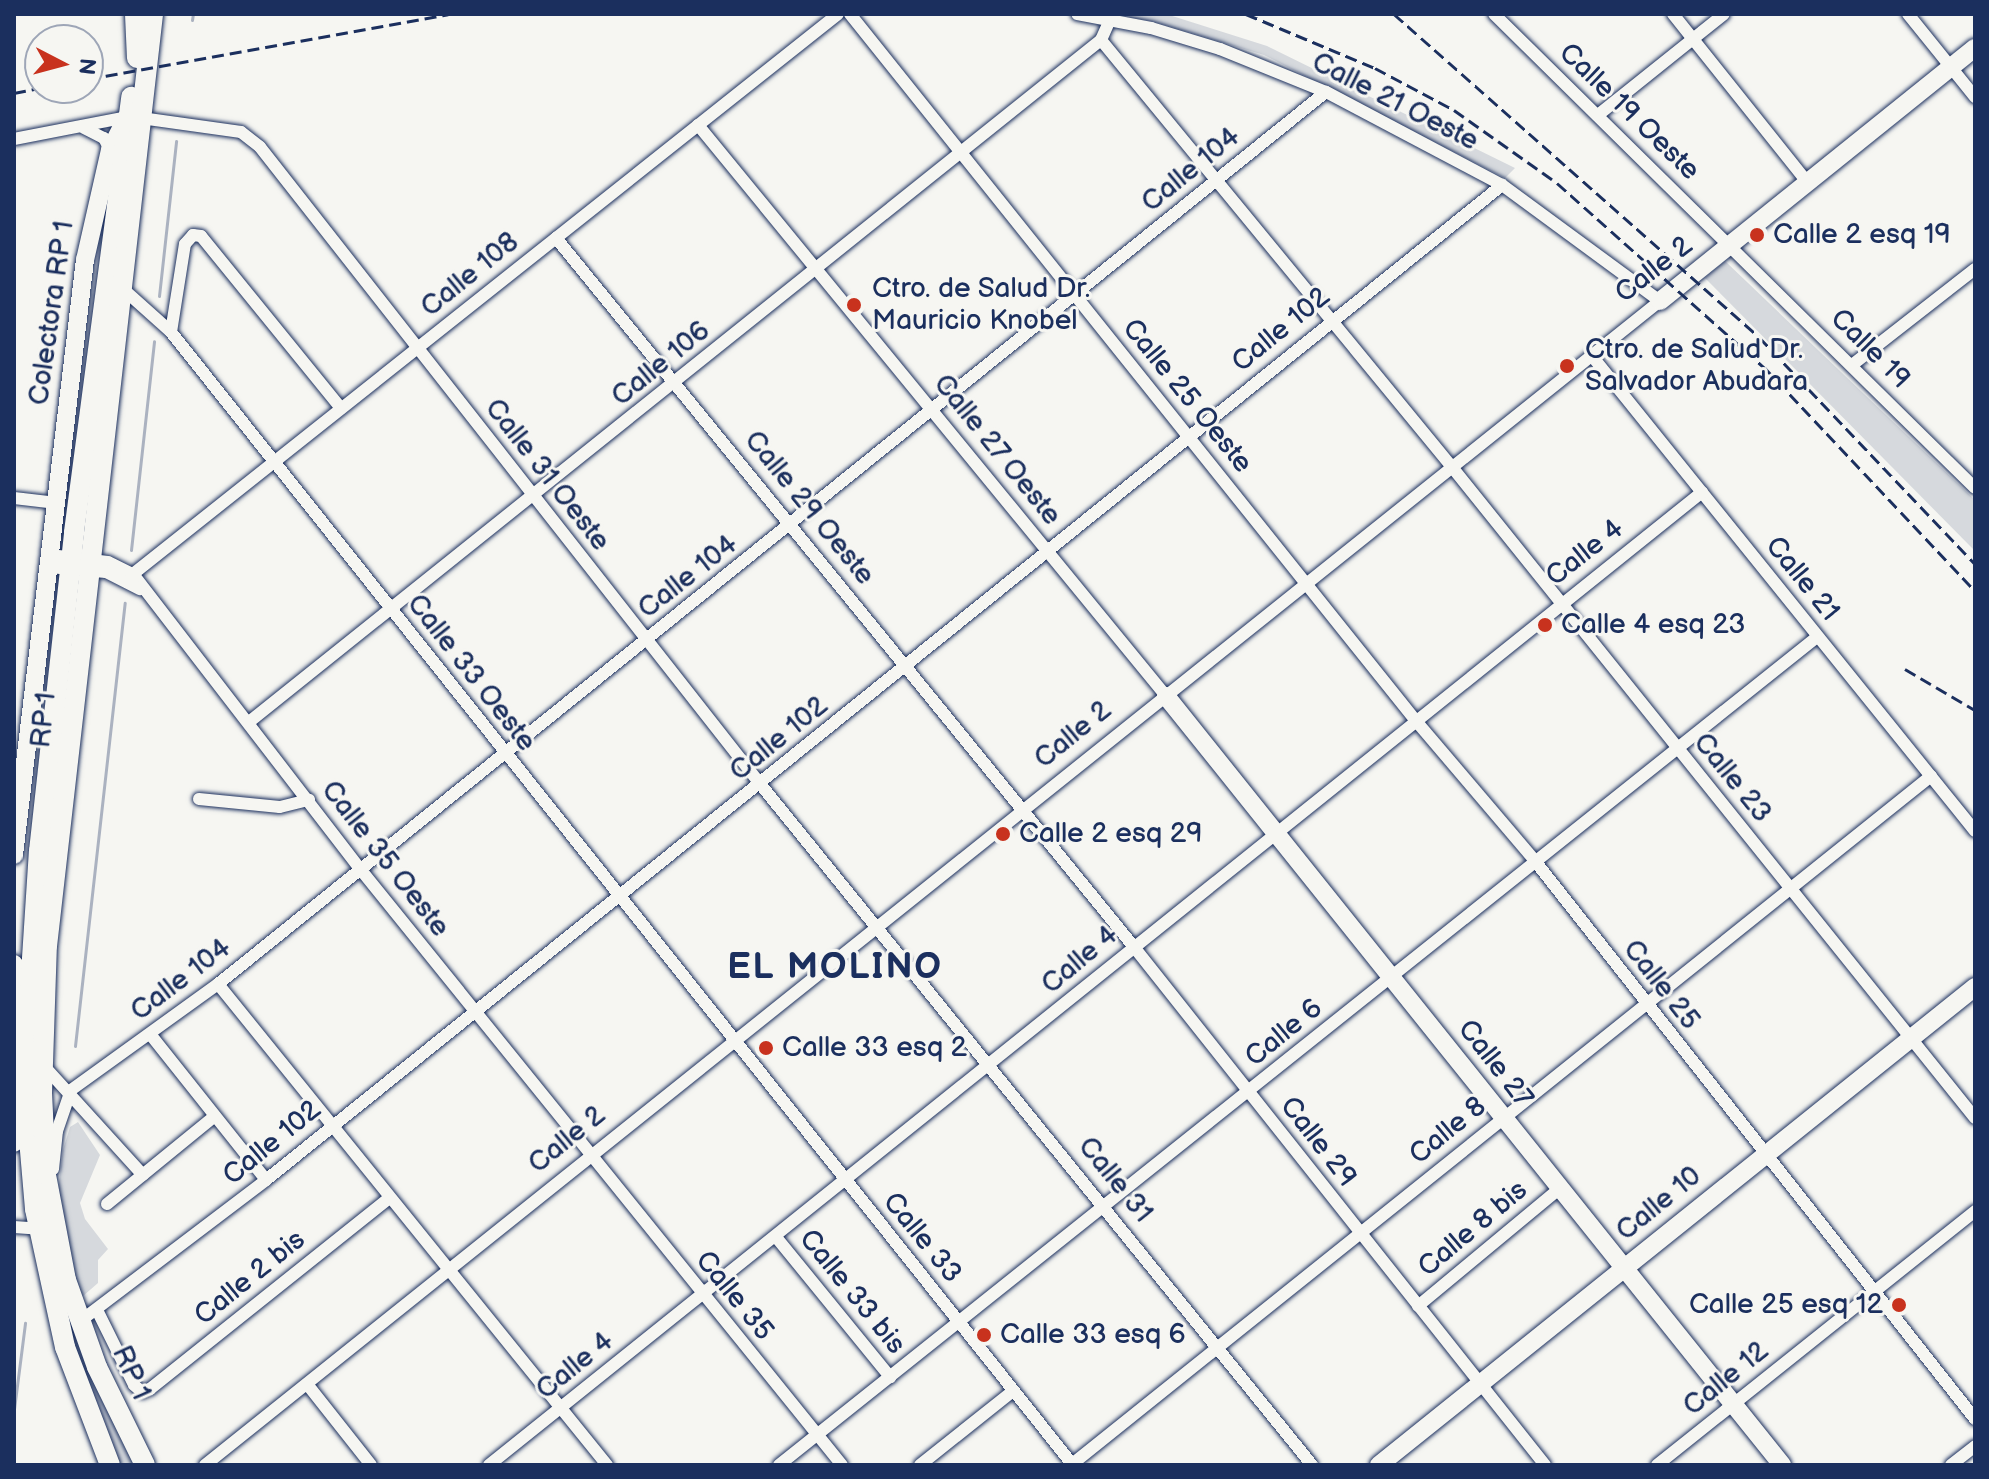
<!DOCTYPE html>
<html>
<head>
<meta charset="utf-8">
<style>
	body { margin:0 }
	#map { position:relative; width:1989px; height:1479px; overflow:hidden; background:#f6f6f2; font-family:"Balsamiq Sans",sans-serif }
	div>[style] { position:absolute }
	.green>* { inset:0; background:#d6d9dd }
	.stream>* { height:3px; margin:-1.5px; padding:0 1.5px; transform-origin:1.5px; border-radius:1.5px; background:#abb2c0 }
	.roads { filter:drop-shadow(0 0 2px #1b2f5e) drop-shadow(0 0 2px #1b2f5e) }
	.street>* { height:12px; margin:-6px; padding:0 6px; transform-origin:6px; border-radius:6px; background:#f6f6f2 }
	.secondary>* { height:18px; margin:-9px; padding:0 9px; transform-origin:9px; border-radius:9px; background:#f6f6f2 }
	.primary>* { height:20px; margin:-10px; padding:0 10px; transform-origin:10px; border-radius:10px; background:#f6f6f2 }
	.rail>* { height:3px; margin-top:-1.5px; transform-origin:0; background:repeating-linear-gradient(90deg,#1b2f5e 0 12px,transparent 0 18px) }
	.dots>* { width:22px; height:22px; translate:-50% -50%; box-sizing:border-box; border:4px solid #f6f6f2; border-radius:50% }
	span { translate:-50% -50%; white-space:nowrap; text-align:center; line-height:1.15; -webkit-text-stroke:6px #f6f6f2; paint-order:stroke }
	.street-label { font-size:28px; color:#1b2f5e }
	.poi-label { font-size:28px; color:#1b2f5e }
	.left { translate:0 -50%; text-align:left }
	.right { translate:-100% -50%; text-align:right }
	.district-label { font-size:36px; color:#1b2f5e; font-weight:700; letter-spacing:2px }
	.frame { position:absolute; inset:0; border:16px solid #1b2f5e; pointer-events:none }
	.north { position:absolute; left:24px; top:24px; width:80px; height:80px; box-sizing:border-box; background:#f6f6f2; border:2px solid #9ea6b7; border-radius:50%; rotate:96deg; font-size:22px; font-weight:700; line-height:32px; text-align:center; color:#1b2f5e }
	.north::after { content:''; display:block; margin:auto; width:28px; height:36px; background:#c8321e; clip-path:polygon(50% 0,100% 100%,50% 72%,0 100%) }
</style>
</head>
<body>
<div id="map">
	<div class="green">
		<i style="clip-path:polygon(1107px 14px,1166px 14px,1267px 46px,1515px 168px,1505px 178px,1264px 55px,1152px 21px)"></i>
		<i style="clip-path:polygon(1725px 261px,1975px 500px,1975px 551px,1705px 278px)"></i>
		<i style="clip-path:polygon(78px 1122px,100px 1155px,80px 1203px,85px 1219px,108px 1249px,98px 1260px,98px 1283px,75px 1303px,57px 1200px,63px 1150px,70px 1127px)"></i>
		<i style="clip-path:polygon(51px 1221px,139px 1465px,118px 1465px,63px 1320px)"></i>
	</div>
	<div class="stream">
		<i style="left:192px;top:20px;width:6px;rotate:-81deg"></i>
		<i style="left:159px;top:296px;width:156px;rotate:-83.7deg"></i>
		<i style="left:131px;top:550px;width:210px;rotate:-83.7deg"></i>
		<i style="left:75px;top:1046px;width:446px;rotate:-83.6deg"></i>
		<i style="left:14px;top:1409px;width:87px;rotate:-82.7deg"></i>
	</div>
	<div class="roads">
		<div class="street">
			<i style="left:850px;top:14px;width:906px;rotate:51.32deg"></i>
			<i style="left:1416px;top:721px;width:184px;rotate:49.6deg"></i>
			<i style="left:1535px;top:861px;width:711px;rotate:51.74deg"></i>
			<i style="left:1494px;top:14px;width:675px;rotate:44.58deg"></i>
			<i style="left:1673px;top:14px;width:216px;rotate:51.4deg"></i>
			<i style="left:1908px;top:14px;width:107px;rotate:51.1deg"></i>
			<i style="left:1101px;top:40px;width:553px;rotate:50.58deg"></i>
			<i style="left:1452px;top:467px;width:835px;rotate:51.22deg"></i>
			<i style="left:1598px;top:115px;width:161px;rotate:-38.7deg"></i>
			<i style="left:141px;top:118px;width:101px;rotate:8deg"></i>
			<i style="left:241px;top:132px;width:24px;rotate:38deg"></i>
			<i style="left:260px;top:147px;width:811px;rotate:51.86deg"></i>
			<i style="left:761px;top:785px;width:875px;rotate:50.98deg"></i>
			<i style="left:698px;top:125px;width:738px;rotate:50.66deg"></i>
			<i style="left:84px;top:128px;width:22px;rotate:27deg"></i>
			<i style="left:104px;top:138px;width:13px;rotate:63deg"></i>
			<i style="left:14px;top:139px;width:115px;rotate:-11deg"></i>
			<i style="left:556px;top:238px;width:915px;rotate:50.81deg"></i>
			<i style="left:1134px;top:947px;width:661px;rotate:51.57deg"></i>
			<i style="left:122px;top:288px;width:66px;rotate:41.9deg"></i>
			<i style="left:171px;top:332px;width:1448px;rotate:51.48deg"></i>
			<i style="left:171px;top:332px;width:89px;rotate:-81deg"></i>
			<i style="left:185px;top:244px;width:12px;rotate:-48deg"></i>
			<i style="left:193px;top:235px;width:8px;rotate:7deg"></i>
			<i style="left:201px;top:236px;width:222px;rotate:50.9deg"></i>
			<i style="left:1592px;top:356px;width:610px;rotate:51.12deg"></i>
			<i style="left:1852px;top:365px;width:156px;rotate:-38deg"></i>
			<i style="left:14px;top:498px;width:43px;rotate:6.6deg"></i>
			<i style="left:50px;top:555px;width:58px;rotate:6.9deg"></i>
			<i style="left:108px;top:562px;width:28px;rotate:26deg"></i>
			<i style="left:133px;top:574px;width:374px;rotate:52.4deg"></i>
			<i style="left:361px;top:870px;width:765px;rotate:51.05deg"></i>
			<i style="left:49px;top:567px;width:57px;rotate:5deg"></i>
			<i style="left:106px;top:572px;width:38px;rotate:27deg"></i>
			<i style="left:133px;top:574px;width:900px;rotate:-38.46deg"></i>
			<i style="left:249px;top:722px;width:1091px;rotate:-38.68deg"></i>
			<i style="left:1101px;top:40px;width:22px;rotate:-66deg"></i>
			<i style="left:199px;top:799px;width:81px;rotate:5.6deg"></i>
			<i style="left:280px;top:807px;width:30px;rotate:-14deg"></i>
			<i style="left:218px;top:984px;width:619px;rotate:51.04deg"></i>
			<i style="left:150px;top:1034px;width:186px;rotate:51.5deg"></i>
			<i style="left:44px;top:1066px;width:147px;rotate:47.8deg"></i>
			<i style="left:53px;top:1169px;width:38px;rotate:-84deg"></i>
			<i style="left:57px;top:1131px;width:43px;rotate:-71.1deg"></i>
			<i style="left:71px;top:1090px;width:181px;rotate:-35.8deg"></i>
			<i style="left:218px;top:984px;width:1422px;rotate:-38.84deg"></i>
			<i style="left:107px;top:1204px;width:139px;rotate:-39.2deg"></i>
			<i style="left:14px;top:1227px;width:29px;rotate:4deg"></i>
			<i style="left:776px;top:1237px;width:181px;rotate:50.8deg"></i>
			<i style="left:1418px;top:1306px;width:183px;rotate:-39.7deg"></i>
			<i style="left:98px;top:1312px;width:81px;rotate:63.7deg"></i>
			<i style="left:134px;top:1385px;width:11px;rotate:41deg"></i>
			<i style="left:142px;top:1392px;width:9px;rotate:-21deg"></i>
			<i style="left:150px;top:1389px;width:303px;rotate:-38.6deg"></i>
			<i style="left:79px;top:1322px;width:235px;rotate:-37.2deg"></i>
			<i style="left:266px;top:1180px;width:1587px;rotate:-38.83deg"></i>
			<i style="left:307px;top:1384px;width:103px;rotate:51.7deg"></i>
			<i style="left:205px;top:1465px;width:1863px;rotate:-38.66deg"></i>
			<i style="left:1660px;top:301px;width:196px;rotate:-143.7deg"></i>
			<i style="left:1502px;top:185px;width:199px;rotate:-152.1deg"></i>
			<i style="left:1326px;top:92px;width:114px;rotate:-157.9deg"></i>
			<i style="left:1220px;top:49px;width:72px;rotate:-163.1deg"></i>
			<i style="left:1151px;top:28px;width:75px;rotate:-169.3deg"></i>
			<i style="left:489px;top:1465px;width:1555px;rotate:-38.73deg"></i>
			<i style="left:779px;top:1465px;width:1328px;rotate:-38.58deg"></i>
			<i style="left:920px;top:1465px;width:119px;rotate:-38.5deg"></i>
			<i style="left:1071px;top:1465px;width:1102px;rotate:-38.7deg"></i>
			<i style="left:1657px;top:1465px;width:407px;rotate:-38.6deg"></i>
			<i style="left:1951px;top:1465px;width:31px;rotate:-38deg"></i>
		</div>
		<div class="secondary">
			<i style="left:1660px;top:301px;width:404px;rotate:-38.8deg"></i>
			<i style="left:1166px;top:696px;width:985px;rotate:51.3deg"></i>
			<i style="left:14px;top:855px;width:599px;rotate:-83.2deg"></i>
			<i style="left:85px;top:260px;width:113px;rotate:-77.2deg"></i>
			<i style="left:110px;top:150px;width:37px;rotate:-63deg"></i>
			<i style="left:14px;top:964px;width:74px;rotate:85.4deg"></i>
			<i style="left:20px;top:1038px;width:105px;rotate:93.3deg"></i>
			<i style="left:1379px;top:1465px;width:764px;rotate:-38.73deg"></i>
		</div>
		<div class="primary">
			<i style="left:135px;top:14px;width:44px;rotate:87.4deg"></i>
			<i style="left:110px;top:1465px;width:126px;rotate:-110.9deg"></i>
			<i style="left:65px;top:1347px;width:141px;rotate:-102.3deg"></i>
			<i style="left:35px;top:1209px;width:82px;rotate:-94.9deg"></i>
			<i style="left:28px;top:1127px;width:138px;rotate:-89.2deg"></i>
			<i style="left:30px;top:989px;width:138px;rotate:-86.3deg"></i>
			<i style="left:39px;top:851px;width:321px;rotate:-83.7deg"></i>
			<i style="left:74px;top:532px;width:439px;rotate:-82.5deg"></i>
			<i style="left:145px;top:1465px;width:109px;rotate:-116.1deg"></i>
			<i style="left:97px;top:1367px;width:92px;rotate:-109.6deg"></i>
			<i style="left:66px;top:1280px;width:107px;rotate:-100.8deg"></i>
			<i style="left:46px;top:1175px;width:82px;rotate:-92.8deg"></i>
			<i style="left:42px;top:1093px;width:147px;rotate:-88.1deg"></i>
			<i style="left:47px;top:946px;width:938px;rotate:-83.51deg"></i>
		</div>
	</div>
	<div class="rail">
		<i style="left:1246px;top:14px;width:140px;rotate:22.7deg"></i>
		<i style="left:1375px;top:68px;width:89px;rotate:28deg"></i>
		<i style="left:1454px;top:110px;width:126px;rotate:35.3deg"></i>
		<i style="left:1557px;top:183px;width:278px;rotate:41.7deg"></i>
		<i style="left:1765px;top:368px;width:306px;rotate:46.7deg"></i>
		<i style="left:1394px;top:14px;width:487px;rotate:41.5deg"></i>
		<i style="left:1759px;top:337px;width:313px;rotate:46.4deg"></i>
		<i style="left:88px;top:79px;width:366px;rotate:-10.2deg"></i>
		<i style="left:14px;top:93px;width:26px;rotate:-11deg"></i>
		<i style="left:1905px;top:669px;width:81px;rotate:30.4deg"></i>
	</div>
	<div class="dots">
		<i style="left:1757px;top:235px;background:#c8321e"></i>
		<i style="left:854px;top:305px;background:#c8321e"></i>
		<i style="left:1567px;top:366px;background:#c8321e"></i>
		<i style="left:1545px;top:625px;background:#c8321e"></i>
		<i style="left:1003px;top:834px;background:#c8321e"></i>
		<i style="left:766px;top:1048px;background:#c8321e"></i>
		<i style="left:1899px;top:1305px;background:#c8321e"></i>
		<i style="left:984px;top:1335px;background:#c8321e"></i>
	</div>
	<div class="street-label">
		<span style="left:1395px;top:102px;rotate:27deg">Calle 21 Oeste</span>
		<span style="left:1629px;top:112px;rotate:44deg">Calle 19 Oeste</span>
		<span style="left:1191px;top:170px;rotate:-39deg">Calle 104</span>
		<span style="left:1654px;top:270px;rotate:-38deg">Calle 2</span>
		<span style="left:470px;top:275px;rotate:-39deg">Calle 108</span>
		<span style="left:52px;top:313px;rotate:-82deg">Colectora RP 1</span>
		<span style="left:1281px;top:330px;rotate:-39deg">Calle 102</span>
		<span style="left:1870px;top:349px;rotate:45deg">Calle 19</span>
		<span style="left:661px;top:364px;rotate:-39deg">Calle 106</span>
		<span style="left:1187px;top:396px;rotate:51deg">Calle 25 Oeste</span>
		<span style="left:997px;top:450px;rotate:51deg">Calle 27 Oeste</span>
		<span style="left:547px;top:475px;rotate:52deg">Calle 31 Oeste</span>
		<span style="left:809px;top:508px;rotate:51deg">Calle 29 Oeste</span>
		<span style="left:1585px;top:553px;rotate:-38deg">Calle 4</span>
		<span style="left:688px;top:577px;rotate:-38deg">Calle 104</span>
		<span style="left:1802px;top:579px;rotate:51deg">Calle 21</span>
		<span style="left:471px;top:673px;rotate:52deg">Calle 33 Oeste</span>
		<span style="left:44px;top:720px;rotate:-84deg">RP 1</span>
		<span style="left:1073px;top:735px;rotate:-39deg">Calle 2</span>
		<span style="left:779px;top:739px;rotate:-39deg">Calle 102</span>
		<span style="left:1732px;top:778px;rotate:51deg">Calle 23</span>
		<span style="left:385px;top:859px;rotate:52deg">Calle 35 Oeste</span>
		<span style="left:1080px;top:960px;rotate:-40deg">Calle 4</span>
		<span style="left:181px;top:980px;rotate:-37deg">Calle 104</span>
		<span style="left:1661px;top:985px;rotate:52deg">Calle 25</span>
		<span style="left:1284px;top:1033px;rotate:-39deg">Calle 6</span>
		<span style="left:1495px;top:1064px;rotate:52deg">Calle 27</span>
		<span style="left:1448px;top:1131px;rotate:-39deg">Calle 8</span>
		<span style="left:567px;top:1140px;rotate:-39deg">Calle 2</span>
		<span style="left:1318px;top:1142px;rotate:52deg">Calle 29</span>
		<span style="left:272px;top:1143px;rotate:-39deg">Calle 102</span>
		<span style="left:1115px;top:1180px;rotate:51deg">Calle 31</span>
		<span style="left:1659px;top:1204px;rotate:-39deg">Calle 10</span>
		<span style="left:1473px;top:1229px;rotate:-40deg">Calle 8 bis</span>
		<span style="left:922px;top:1238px;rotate:51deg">Calle 33</span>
		<span style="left:250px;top:1278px;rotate:-39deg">Calle 2 bis</span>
		<span style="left:852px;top:1292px;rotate:51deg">Calle 33 bis</span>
		<span style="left:734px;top:1296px;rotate:51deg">Calle 35</span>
		<span style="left:575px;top:1366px;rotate:-39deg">Calle 4</span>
		<span style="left:131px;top:1373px;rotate:66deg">RP 1</span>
		<span style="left:1726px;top:1379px;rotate:-39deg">Calle 12</span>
	</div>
	<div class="poi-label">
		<span class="left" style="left:1773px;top:235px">Calle 2 esq 19</span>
		<span class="left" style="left:872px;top:305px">Ctro. de Salud Dr.<br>Mauricio Knobel</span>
		<span class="left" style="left:1585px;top:366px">Ctro. de Salud Dr.<br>Salvador Abudara</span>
		<span class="left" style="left:1561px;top:625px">Calle 4 esq 23</span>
		<span class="left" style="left:1019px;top:834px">Calle 2 esq 29</span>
		<span class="left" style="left:782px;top:1048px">Calle 33 esq 2</span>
		<span class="right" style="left:1883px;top:1305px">Calle 25 esq 12</span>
		<span class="left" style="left:1000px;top:1335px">Calle 33 esq 6</span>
	</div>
	<div class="district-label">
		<span style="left:835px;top:968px">EL MOLINO</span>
	</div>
	<div class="frame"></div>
	<div class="north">N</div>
</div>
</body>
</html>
